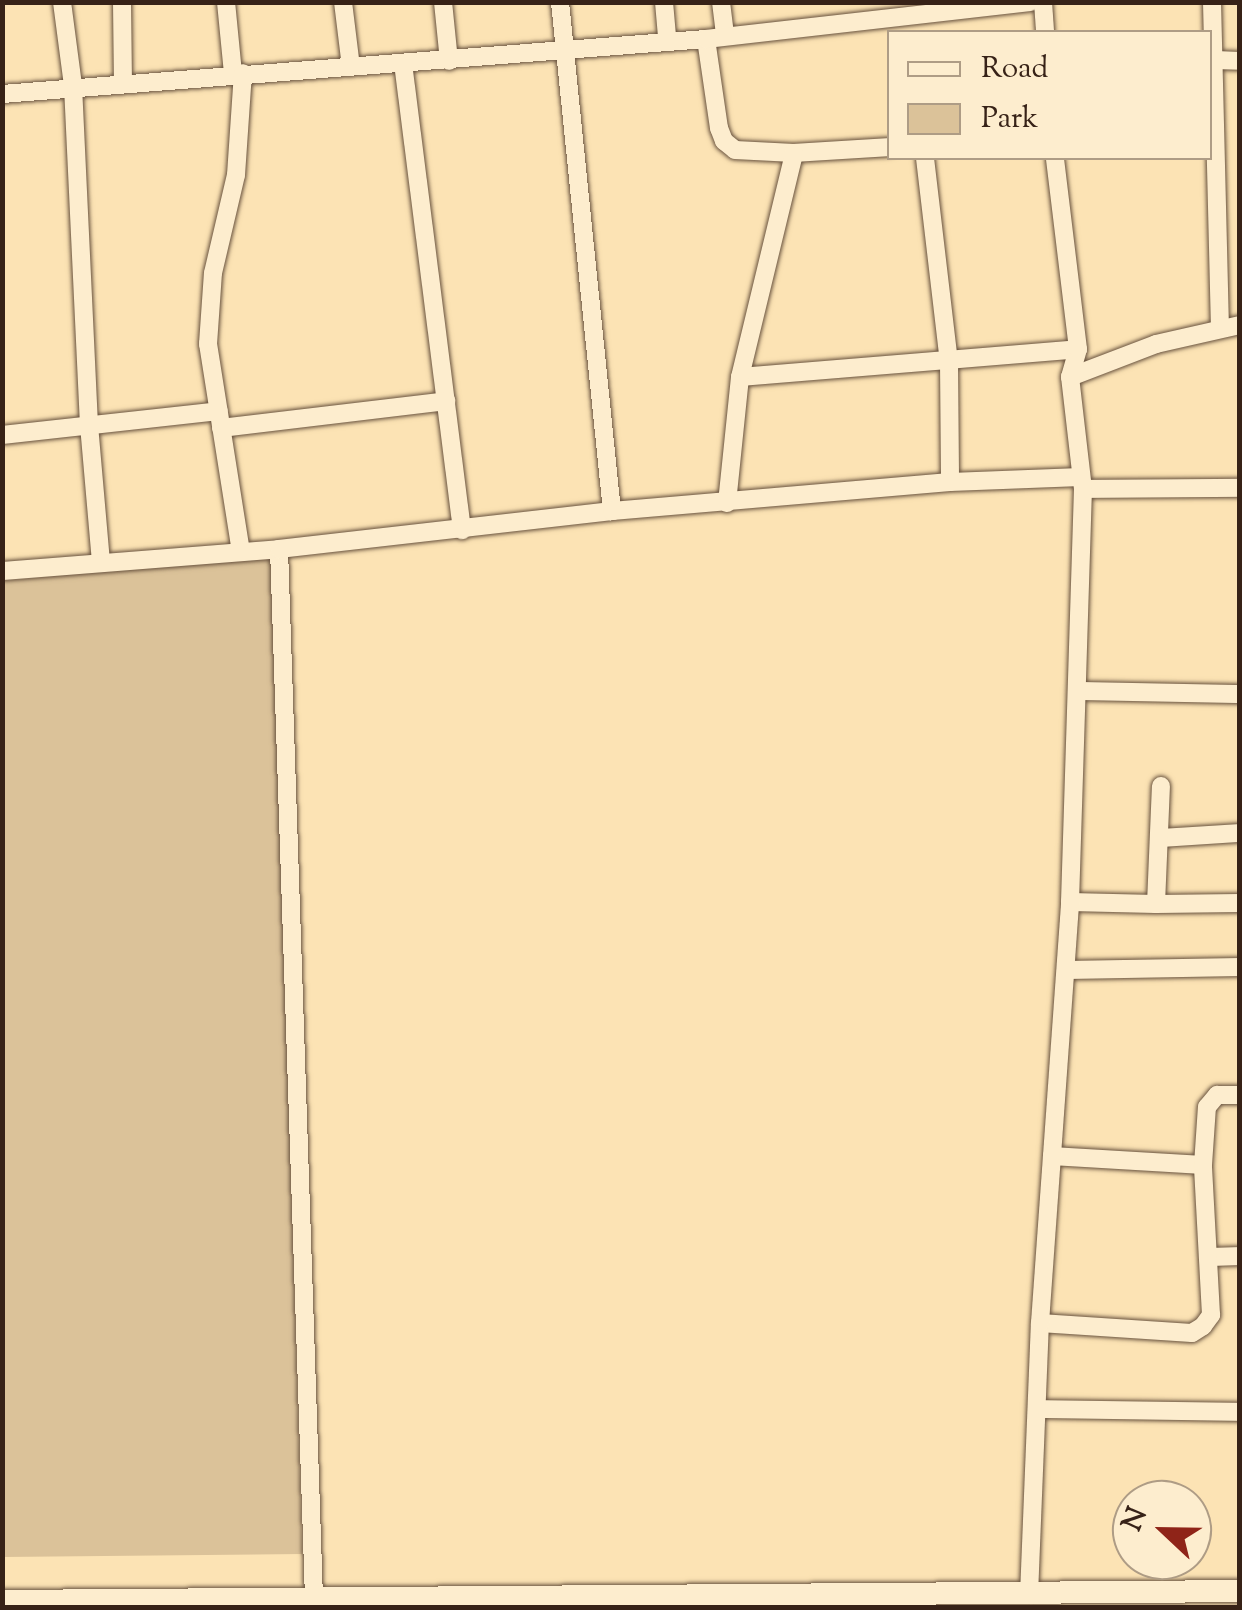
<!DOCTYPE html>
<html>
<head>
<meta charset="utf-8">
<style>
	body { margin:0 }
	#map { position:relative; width:1242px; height:1610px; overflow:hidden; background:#fce3b4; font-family:"Sorts Mill Goudy",serif }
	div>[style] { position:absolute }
	.green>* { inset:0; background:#dbc299 }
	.roads { filter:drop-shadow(0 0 2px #68523e) drop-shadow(0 0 2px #68523e) }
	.street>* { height:18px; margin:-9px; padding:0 9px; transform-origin:9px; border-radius:9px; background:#fdedce }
	.secondary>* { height:22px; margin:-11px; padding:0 11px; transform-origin:11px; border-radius:11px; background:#fdedce }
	span { translate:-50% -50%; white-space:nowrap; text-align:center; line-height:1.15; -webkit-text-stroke:8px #fdedce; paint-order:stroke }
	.frame { position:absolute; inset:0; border:5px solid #372217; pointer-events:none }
	.legend { position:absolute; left:887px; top:30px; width:325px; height:130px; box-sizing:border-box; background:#fdedce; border:2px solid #ae9c85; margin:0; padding:12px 18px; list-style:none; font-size:30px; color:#372217 }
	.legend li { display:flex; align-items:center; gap:20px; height:50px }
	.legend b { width:50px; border:2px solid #ae9c85 }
	.north { position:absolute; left:1112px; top:1480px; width:100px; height:100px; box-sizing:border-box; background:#fdedce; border:2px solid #ae9c85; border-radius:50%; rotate:292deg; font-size:28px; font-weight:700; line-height:40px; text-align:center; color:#372217 }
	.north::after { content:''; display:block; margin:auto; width:35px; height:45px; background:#8f2418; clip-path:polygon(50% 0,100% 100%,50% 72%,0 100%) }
</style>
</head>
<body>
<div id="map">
	<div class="green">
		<i style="clip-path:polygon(273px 555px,302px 1554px,3px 1557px,2px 581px)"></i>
	</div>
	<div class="roads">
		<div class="street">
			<i style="left:62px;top:2px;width:85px;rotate:82.5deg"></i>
			<i style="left:73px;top:86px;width:339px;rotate:87.3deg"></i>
			<i style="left:89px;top:425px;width:137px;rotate:85deg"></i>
			<i style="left:122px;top:2px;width:79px;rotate:89.3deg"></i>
			<i style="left:226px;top:2px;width:71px;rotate:84.4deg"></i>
			<i style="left:343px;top:2px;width:65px;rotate:83deg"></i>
			<i style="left:443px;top:2px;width:59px;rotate:84.2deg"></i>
			<i style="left:560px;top:2px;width:512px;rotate:84.17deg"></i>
			<i style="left:664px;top:2px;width:38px;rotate:85deg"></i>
			<i style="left:721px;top:2px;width:34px;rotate:83deg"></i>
			<i style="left:1043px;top:2px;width:30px;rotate:86deg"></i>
			<i style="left:1212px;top:2px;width:325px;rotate:88.6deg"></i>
			<i style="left:706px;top:39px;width:90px;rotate:81.7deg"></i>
			<i style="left:719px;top:128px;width:14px;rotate:69deg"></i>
			<i style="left:724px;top:141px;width:14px;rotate:39deg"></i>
			<i style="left:735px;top:150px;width:59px;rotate:2.9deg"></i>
			<i style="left:794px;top:153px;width:96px;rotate:-3.6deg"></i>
			<i style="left:1215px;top:60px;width:25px;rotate:2deg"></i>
			<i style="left:403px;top:63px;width:471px;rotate:82.8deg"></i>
			<i style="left:2px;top:94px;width:706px;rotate:-4.47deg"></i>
			<i style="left:706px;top:39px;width:326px;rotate:-6.5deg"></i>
			<i style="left:925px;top:158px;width:205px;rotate:83.3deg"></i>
			<i style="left:949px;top:362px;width:120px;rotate:89.5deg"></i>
			<i style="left:740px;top:377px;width:339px;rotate:-4.7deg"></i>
			<i style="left:1070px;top:377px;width:92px;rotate:-21deg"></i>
			<i style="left:1156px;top:344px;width:86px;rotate:-12.7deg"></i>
			<i style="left:221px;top:428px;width:227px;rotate:-6.8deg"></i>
			<i style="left:2px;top:435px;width:218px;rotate:-6.3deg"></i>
			<i style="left:1083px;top:489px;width:157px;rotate:-0.4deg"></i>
			<i style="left:727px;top:503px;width:127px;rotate:-84.1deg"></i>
			<i style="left:740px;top:377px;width:230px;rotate:-76.4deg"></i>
			<i style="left:279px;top:549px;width:1049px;rotate:88.09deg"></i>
			<i style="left:241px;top:552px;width:211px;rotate:-99deg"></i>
			<i style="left:208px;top:344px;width:71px;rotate:-86deg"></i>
			<i style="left:213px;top:273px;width:101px;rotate:-76.8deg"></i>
			<i style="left:236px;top:175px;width:102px;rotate:-86.1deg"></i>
			<i style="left:2px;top:571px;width:278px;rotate:-4.5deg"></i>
			<i style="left:279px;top:549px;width:335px;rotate:-6.5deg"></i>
			<i style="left:612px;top:511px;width:339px;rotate:-4.9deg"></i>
			<i style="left:950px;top:482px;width:131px;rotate:-2.2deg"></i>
			<i style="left:1077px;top:691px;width:163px;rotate:1.1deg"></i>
			<i style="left:1162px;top:838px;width:78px;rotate:-3.7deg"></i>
			<i style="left:1070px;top:902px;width:86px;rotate:1.3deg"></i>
			<i style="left:1156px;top:904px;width:118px;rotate:-87.6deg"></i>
			<i style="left:1156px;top:904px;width:84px;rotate:-0.7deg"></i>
			<i style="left:1067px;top:970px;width:173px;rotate:-1deg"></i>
			<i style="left:1052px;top:1156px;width:151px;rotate:3.4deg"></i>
			<i style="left:1211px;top:1257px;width:29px;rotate:-2deg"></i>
			<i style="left:1040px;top:1323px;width:152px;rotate:3.8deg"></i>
			<i style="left:1192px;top:1333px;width:13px;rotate:-32deg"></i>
			<i style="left:1203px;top:1326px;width:14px;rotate:-54deg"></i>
			<i style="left:1211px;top:1315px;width:150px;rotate:-93.1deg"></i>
			<i style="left:1203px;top:1165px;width:58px;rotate:-86.1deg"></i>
			<i style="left:1207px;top:1107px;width:16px;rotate:-50deg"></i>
			<i style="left:1217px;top:1095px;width:23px"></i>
			<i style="left:1037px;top:1409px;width:203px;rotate:0.8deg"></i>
			<i style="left:1029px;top:1595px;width:272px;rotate:-87.7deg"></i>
			<i style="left:1040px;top:1323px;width:422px;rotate:-85.9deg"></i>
			<i style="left:1070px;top:902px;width:413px;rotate:-88.2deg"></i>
			<i style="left:1083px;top:489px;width:113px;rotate:-96.6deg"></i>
			<i style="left:1070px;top:377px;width:29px;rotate:-74deg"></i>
			<i style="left:1078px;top:349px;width:192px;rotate:-96.9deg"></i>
		</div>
		<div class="secondary">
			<i style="left:2px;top:1601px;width:1238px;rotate:-0.46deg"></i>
		</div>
	</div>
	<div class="frame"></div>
	<ul class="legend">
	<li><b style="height:12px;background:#fdedce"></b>Road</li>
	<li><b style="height:28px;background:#dbc299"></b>Park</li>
	</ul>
	<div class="north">N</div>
</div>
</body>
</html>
